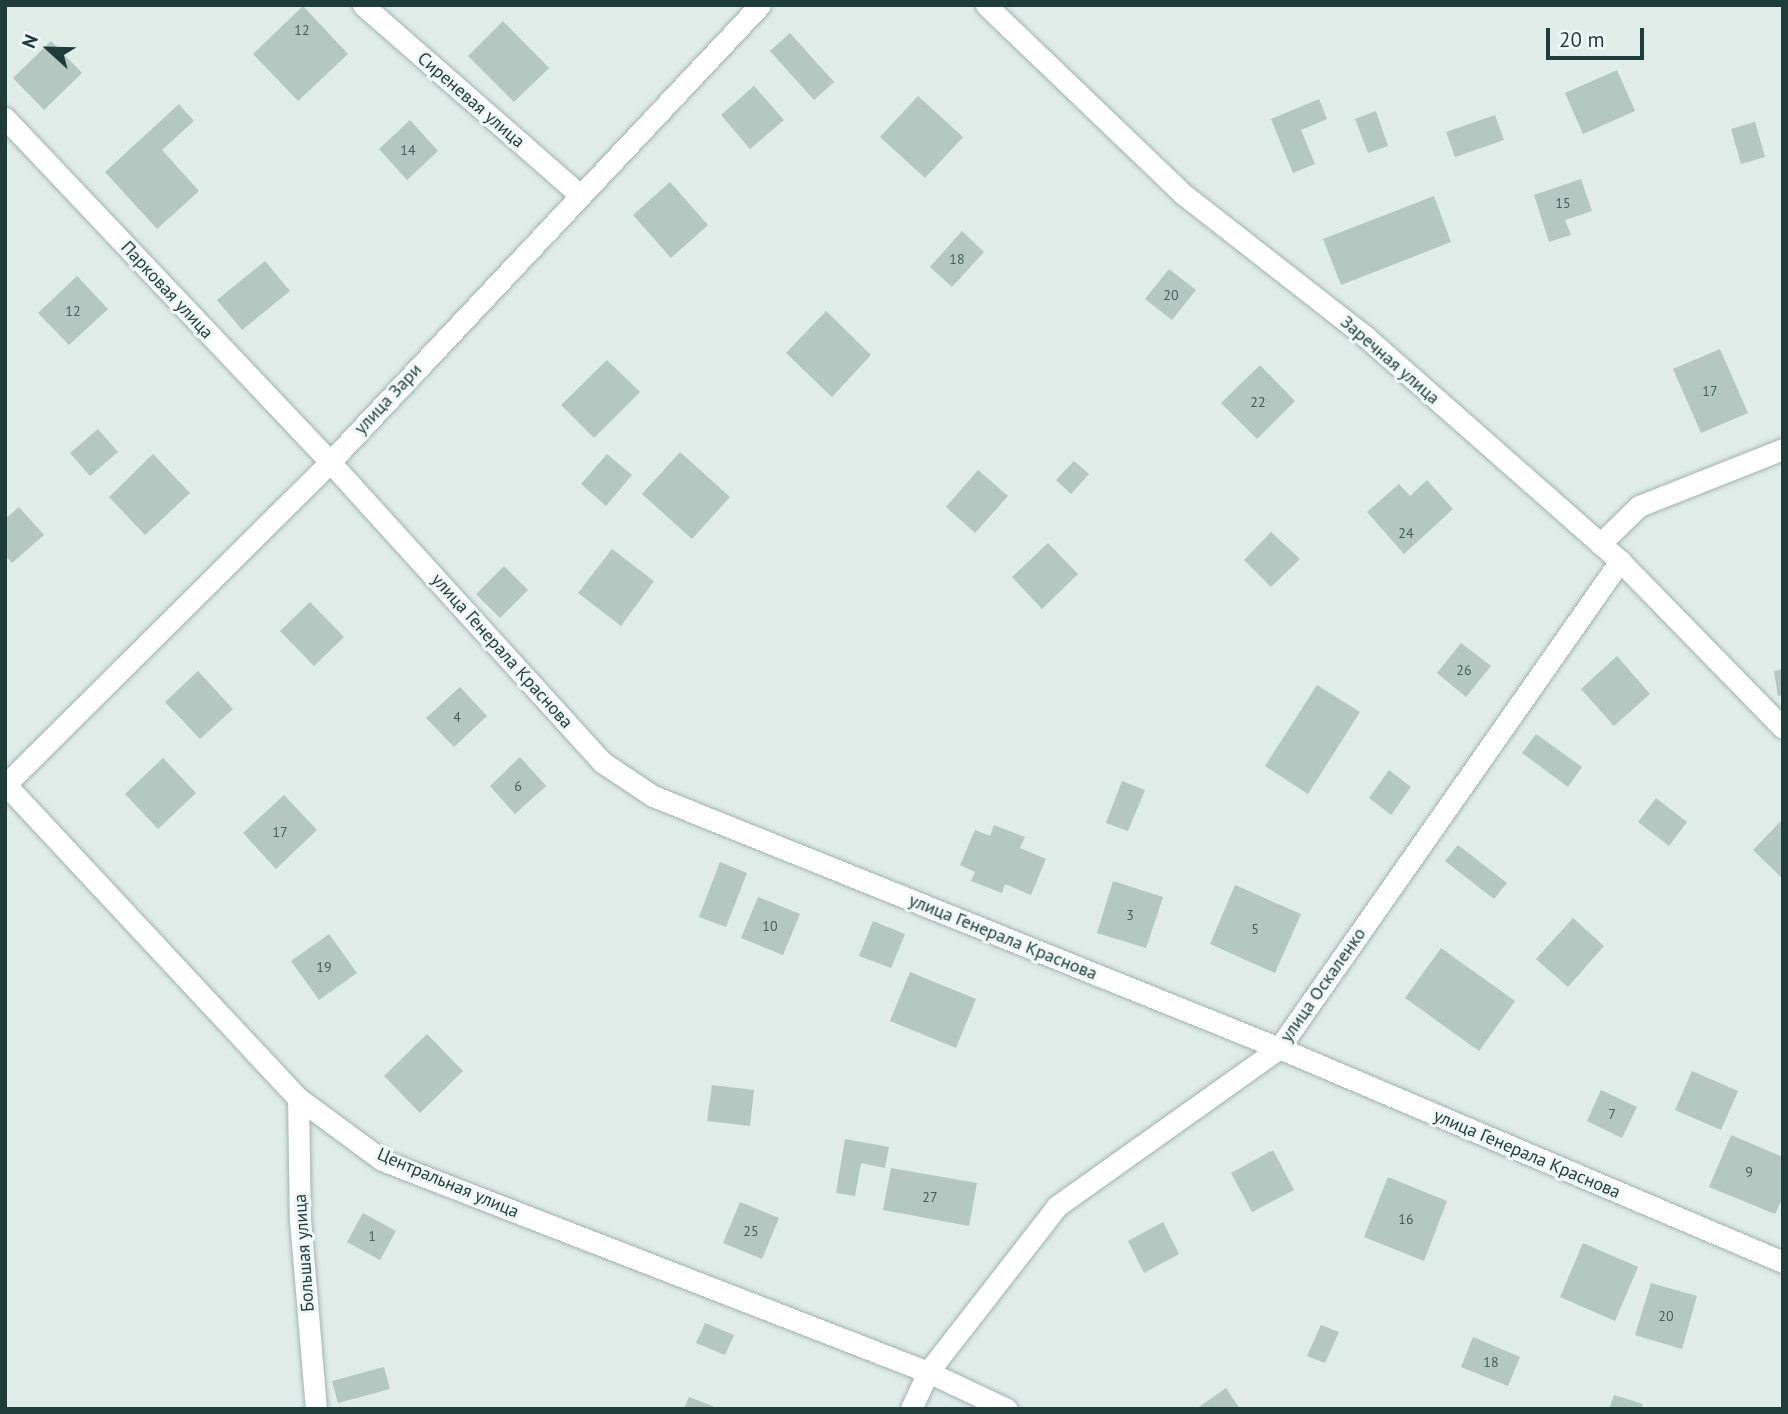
<!DOCTYPE html>
<html>
<head>
<meta charset="utf-8">
<style>
	body { margin:0 }
	#map { position:relative; width:1788px; height:1414px; overflow:hidden; background:#dfece8; font-family:"PT Sans",sans-serif }
	div>[style] { position:absolute }
	.building>* { inset:0; background:#b4c7c1 }
	.roads { filter:drop-shadow(0 0 2px #a1b4b0) drop-shadow(0 0 2px #a1b4b0) }
	.minor>* { height:21px; margin:-10.5px; padding:0 10.5px; transform-origin:10.5px; border-radius:10.5px; background:#fff }
	span { translate:-50% -50%; white-space:nowrap; text-align:center; line-height:1.15; -webkit-text-stroke:6px #eff8f5; paint-order:stroke }
	.number-label { font-size:14px; color:#44605c }
	.number-label span { -webkit-text-stroke-width:0 }
	.street-label { font-size:18px; color:#1e3d3a }
	.frame { position:absolute; inset:0; border:7px solid #1e3d3a; pointer-events:none }
	.north { position:absolute; left:14px; top:14px; width:70px; height:70px; -webkit-text-stroke:5px #eff8f5; paint-order:stroke; rotate:292deg; font-size:19px; font-weight:700; line-height:28px; text-align:center; color:#1e3d3a }
	.north::after { content:''; display:block; margin:auto; width:24px; height:32px; background:#1e3d3a; clip-path:polygon(50% 0,100% 100%,50% 72%,0 100%) }
	.scale { position:absolute; left:1546px; top:28px; width:98px; height:32px; box-sizing:border-box; border:4px solid #1e3d3a; border-top:0; padding-left:9px; font-size:21px; line-height:24px; white-space:nowrap; color:#1e3d3a; -webkit-text-stroke:5px #eff8f5; paint-order:stroke }
</style>
</head>
<body>
<div id="map">
	<div class="building">
		<i style="clip-path:polygon(303px 6px,348px 54px,298px 101px,253px 54px)"></i>
		<i style="clip-path:polygon(503px 21px,549px 68px,514px 102px,468px 56px)"></i>
		<i style="clip-path:polygon(790px 33px,834px 82px,814px 100px,770px 51px)"></i>
		<i style="clip-path:polygon(51px 41px,82px 73px,44px 110px,13px 78px)"></i>
		<i style="clip-path:polygon(1617px 70px,1635px 111px,1583px 134px,1565px 93px)"></i>
		<i style="clip-path:polygon(754px 86px,784px 120px,750px 149px,721px 115px)"></i>
		<i style="clip-path:polygon(918px 96px,963px 137px,925px 178px,880px 137px)"></i>
		<i style="clip-path:polygon(1319px 99px,1327px 119px,1301px 130px,1315px 164px,1293px 173px,1271px 119px)"></i>
		<i style="clip-path:polygon(179px 104px,194px 121px,162px 150px,199px 191px,157px 229px,105px 172px)"></i>
		<i style="clip-path:polygon(1376px 111px,1388px 146px,1368px 153px,1355px 119px)"></i>
		<i style="clip-path:polygon(1495px 115px,1504px 140px,1455px 157px,1446px 132px)"></i>
		<i style="clip-path:polygon(410px 120px,438px 151px,407px 180px,379px 149px)"></i>
		<i style="clip-path:polygon(1755px 122px,1765px 157px,1741px 164px,1731px 129px)"></i>
		<i style="clip-path:polygon(1581px 179px,1592px 211px,1565px 220px,1571px 235px,1549px 242px,1534px 195px)"></i>
		<i style="clip-path:polygon(670px 182px,708px 225px,671px 258px,633px 215px)"></i>
		<i style="clip-path:polygon(1434px 196px,1451px 242px,1341px 285px,1323px 239px)"></i>
		<i style="clip-path:polygon(962px 231px,984px 252px,952px 287px,930px 267px)"></i>
		<i style="clip-path:polygon(265px 261px,290px 291px,242px 330px,217px 300px)"></i>
		<i style="clip-path:polygon(1169px 269px,1196px 290px,1172px 320px,1145px 299px)"></i>
		<i style="clip-path:polygon(77px 276px,108px 309px,69px 345px,38px 313px)"></i>
		<i style="clip-path:polygon(826px 311px,871px 355px,832px 397px,786px 353px)"></i>
		<i style="clip-path:polygon(1720px 349px,1748px 413px,1701px 433px,1673px 369px)"></i>
		<i style="clip-path:polygon(607px 360px,640px 392px,594px 438px,561px 405px)"></i>
		<i style="clip-path:polygon(1260px 365px,1295px 401px,1257px 439px,1221px 403px)"></i>
		<i style="clip-path:polygon(98px 429px,118px 452px,90px 476px,70px 453px)"></i>
		<i style="clip-path:polygon(680px 452px,730px 497px,692px 539px,642px 494px)"></i>
		<i style="clip-path:polygon(153px 454px,190px 493px,145px 535px,109px 497px)"></i>
		<i style="clip-path:polygon(607px 454px,632px 475px,606px 506px,581px 484px)"></i>
		<i style="clip-path:polygon(1074px 461px,1089px 474px,1071px 494px,1056px 480px)"></i>
		<i style="clip-path:polygon(978px 470px,1008px 496px,975px 533px,946px 507px)"></i>
		<i style="clip-path:polygon(1427px 480px,1453px 509px,1404px 554px,1367px 512px,1399px 484px,1410px 496px)"></i>
		<i style="clip-path:polygon(19px 507px,44px 535px,12px 563px,5px 555px,5px 519px)"></i>
		<i style="clip-path:polygon(1271px 532px,1300px 559px,1271px 587px,1244px 560px)"></i>
		<i style="clip-path:polygon(1048px 543px,1078px 574px,1042px 609px,1012px 577px)"></i>
		<i style="clip-path:polygon(612px 549px,654px 581px,621px 626px,578px 593px)"></i>
		<i style="clip-path:polygon(504px 566px,528px 590px,500px 618px,476px 594px)"></i>
		<i style="clip-path:polygon(310px 602px,344px 637px,314px 666px,280px 631px)"></i>
		<i style="clip-path:polygon(1461px 643px,1491px 666px,1466px 697px,1437px 673px)"></i>
		<i style="clip-path:polygon(1617px 656px,1650px 694px,1614px 726px,1581px 689px)"></i>
		<i style="clip-path:polygon(1783px 669px,1783px 695px,1778px 696px,1774px 671px)"></i>
		<i style="clip-path:polygon(198px 671px,233px 709px,200px 739px,165px 702px)"></i>
		<i style="clip-path:polygon(1317px 685px,1360px 712px,1308px 794px,1265px 766px)"></i>
		<i style="clip-path:polygon(460px 687px,487px 716px,454px 747px,426px 718px)"></i>
		<i style="clip-path:polygon(1536px 734px,1582px 767px,1568px 787px,1522px 753px)"></i>
		<i style="clip-path:polygon(520px 757px,546px 786px,515px 814px,490px 786px)"></i>
		<i style="clip-path:polygon(163px 758px,196px 793px,158px 829px,125px 794px)"></i>
		<i style="clip-path:polygon(1389px 770px,1411px 787px,1391px 815px,1369px 798px)"></i>
		<i style="clip-path:polygon(1122px 781px,1145px 790px,1128px 831px,1106px 823px)"></i>
		<i style="clip-path:polygon(284px 795px,317px 830px,276px 869px,243px 833px)"></i>
		<i style="clip-path:polygon(1656px 798px,1687px 822px,1669px 846px,1638px 822px)"></i>
		<i style="clip-path:polygon(1783px 819px,1783px 879px,1753px 850px)"></i>
		<i style="clip-path:polygon(994px 825px,1025px 837px,1020px 848px,1046px 859px,1031px 895px,1005px 884px,1002px 893px,971px 881px,975px 872px,960px 865px,975px 830px,990px 836px)"></i>
		<i style="clip-path:polygon(1458px 845px,1507px 883px,1494px 899px,1445px 861px)"></i>
		<i style="clip-path:polygon(720px 862px,747px 873px,726px 927px,699px 917px)"></i>
		<i style="clip-path:polygon(1113px 881px,1163px 897px,1146px 948px,1097px 933px)"></i>
		<i style="clip-path:polygon(1235px 885px,1301px 914px,1275px 973px,1210px 944px)"></i>
		<i style="clip-path:polygon(758px 897px,800px 914px,783px 955px,741px 938px)"></i>
		<i style="clip-path:polygon(1573px 918px,1604px 946px,1568px 987px,1536px 959px)"></i>
		<i style="clip-path:polygon(873px 921px,905px 934px,891px 968px,859px 956px)"></i>
		<i style="clip-path:polygon(329px 934px,357px 973px,319px 1000px,291px 961px)"></i>
		<i style="clip-path:polygon(1441px 948px,1515px 1001px,1479px 1051px,1405px 998px)"></i>
		<i style="clip-path:polygon(910px 972px,976px 999px,956px 1048px,890px 1021px)"></i>
		<i style="clip-path:polygon(427px 1034px,463px 1071px,420px 1113px,384px 1076px)"></i>
		<i style="clip-path:polygon(1692px 1071px,1738px 1091px,1721px 1130px,1675px 1110px)"></i>
		<i style="clip-path:polygon(712px 1085px,754px 1090px,750px 1126px,707px 1121px)"></i>
		<i style="clip-path:polygon(1601px 1090px,1637px 1107px,1622px 1138px,1587px 1121px)"></i>
		<i style="clip-path:polygon(1731px 1135px,1783px 1157px,1783px 1197px,1775px 1214px,1709px 1187px)"></i>
		<i style="clip-path:polygon(845px 1139px,889px 1147px,885px 1168px,861px 1163px,855px 1196px,836px 1193px)"></i>
		<i style="clip-path:polygon(1273px 1150px,1294px 1190px,1252px 1212px,1231px 1173px)"></i>
		<i style="clip-path:polygon(891px 1168px,977px 1183px,969px 1226px,883px 1210px)"></i>
		<i style="clip-path:polygon(1388px 1177px,1447px 1201px,1424px 1261px,1364px 1237px)"></i>
		<i style="clip-path:polygon(740px 1202px,779px 1218px,762px 1259px,723px 1243px)"></i>
		<i style="clip-path:polygon(363px 1213px,396px 1231px,380px 1260px,347px 1242px)"></i>
		<i style="clip-path:polygon(1163px 1222px,1179px 1254px,1144px 1273px,1128px 1241px)"></i>
		<i style="clip-path:polygon(1583px 1243px,1638px 1267px,1615px 1321px,1560px 1297px)"></i>
		<i style="clip-path:polygon(1651px 1283px,1697px 1296px,1682px 1349px,1635px 1335px)"></i>
		<i style="clip-path:polygon(705px 1323px,734px 1335px,725px 1355px,696px 1343px)"></i>
		<i style="clip-path:polygon(1321px 1325px,1339px 1332px,1325px 1363px,1307px 1356px)"></i>
		<i style="clip-path:polygon(1473px 1337px,1520px 1357px,1508px 1386px,1461px 1367px)"></i>
		<i style="clip-path:polygon(384px 1367px,390px 1389px,338px 1403px,332px 1381px)"></i>
		<i style="clip-path:polygon(1226px 1388px,1240px 1409px,1196px 1409px)"></i>
		<i style="clip-path:polygon(1614px 1395px,1643px 1404px,1641px 1409px,1609px 1409px)"></i>
		<i style="clip-path:polygon(689px 1397px,720px 1409px,684px 1409px)"></i>
	</div>
	<div class="roads">
		<div class="minor">
			<i style="left:363px;top:5px;width:288px;rotate:41.2deg"></i>
			<i style="left:986px;top:5px;width:273px;rotate:43.8deg"></i>
			<i style="left:1183px;top:194px;width:232px;rotate:38deg"></i>
			<i style="left:1366px;top:337px;width:339px;rotate:41.4deg"></i>
			<i style="left:1620px;top:561px;width:233px;rotate:45.7deg"></i>
			<i style="left:5px;top:118px;width:473px;rotate:46.6deg"></i>
			<i style="left:330px;top:462px;width:405px;rotate:47.8deg"></i>
			<i style="left:602px;top:762px;width:61px;rotate:33.7deg"></i>
			<i style="left:653px;top:796px;width:675px;rotate:21.93deg"></i>
			<i style="left:1279px;top:1048px;width:548px;rotate:23.01deg"></i>
			<i style="left:1600px;top:544px;width:54px;rotate:-44.3deg"></i>
			<i style="left:1639px;top:506px;width:155px;rotate:-21.6deg"></i>
			<i style="left:5px;top:784px;width:429px;rotate:47deg"></i>
			<i style="left:298px;top:1098px;width:104px;rotate:36.4deg"></i>
			<i style="left:382px;top:1160px;width:586px;rotate:21.22deg"></i>
			<i style="left:928px;top:1372px;width:87px;rotate:25.1deg"></i>
			<i style="left:6px;top:784px;width:457px;rotate:-44.8deg"></i>
			<i style="left:330px;top:462px;width:627px;rotate:-46.74deg"></i>
			<i style="left:298px;top:1098px;width:121px;rotate:89.1deg"></i>
			<i style="left:300px;top:1219px;width:191px;rotate:85.2deg"></i>
			<i style="left:911px;top:1409px;width:41px;rotate:-65.3deg"></i>
			<i style="left:928px;top:1372px;width:210px;rotate:-52.1deg"></i>
			<i style="left:1057px;top:1206px;width:272px;rotate:-35.4deg"></i>
			<i style="left:1279px;top:1048px;width:595px;rotate:-55deg"></i>
		</div>
	</div>
	<div class="number-label">
		<span style="left:302px;top:30px">12</span>
		<span style="left:408px;top:150px">14</span>
		<span style="left:1563px;top:203px">15</span>
		<span style="left:957px;top:259px">18</span>
		<span style="left:1171px;top:295px">20</span>
		<span style="left:73px;top:311px">12</span>
		<span style="left:1710px;top:391px">17</span>
		<span style="left:1258px;top:402px">22</span>
		<span style="left:1406px;top:533px">24</span>
		<span style="left:1464px;top:670px">26</span>
		<span style="left:457px;top:717px">4</span>
		<span style="left:518px;top:786px">6</span>
		<span style="left:280px;top:832px">17</span>
		<span style="left:1130px;top:915px">3</span>
		<span style="left:770px;top:926px">10</span>
		<span style="left:1255px;top:929px">5</span>
		<span style="left:324px;top:967px">19</span>
		<span style="left:1612px;top:1114px">7</span>
		<span style="left:1749px;top:1172px">9</span>
		<span style="left:930px;top:1197px">27</span>
		<span style="left:1406px;top:1219px">16</span>
		<span style="left:751px;top:1231px">25</span>
		<span style="left:372px;top:1236px">1</span>
		<span style="left:1666px;top:1316px">20</span>
		<span style="left:1491px;top:1362px">18</span>
	</div>
	<div class="street-label">
		<span style="left:471px;top:100px;rotate:41deg">Сиреневая улица</span>
		<span style="left:167px;top:290px;rotate:47deg">Парковая улица</span>
		<span style="left:1390px;top:360px;rotate:41deg">Заречная улица</span>
		<span style="left:388px;top:399px;rotate:-47deg">улица Зари</span>
		<span style="left:502px;top:651px;rotate:48deg">улица Генерала Краснова</span>
		<span style="left:1003px;top:937px;rotate:22deg">улица Генерала Краснова</span>
		<span style="left:1323px;top:985px;rotate:-55deg">улица Оскаленко</span>
		<span style="left:1527px;top:1154px;rotate:23deg">улица Генерала Краснова</span>
		<span style="left:448px;top:1183px;rotate:23deg">Центральная улица</span>
		<span style="left:304px;top:1253px;rotate:-94deg">Большая улица</span>
	</div>
	<div class="frame"></div>
	<div class="north">N</div>
	<div class="scale">20 m</div>
</div>
</body>
</html>
